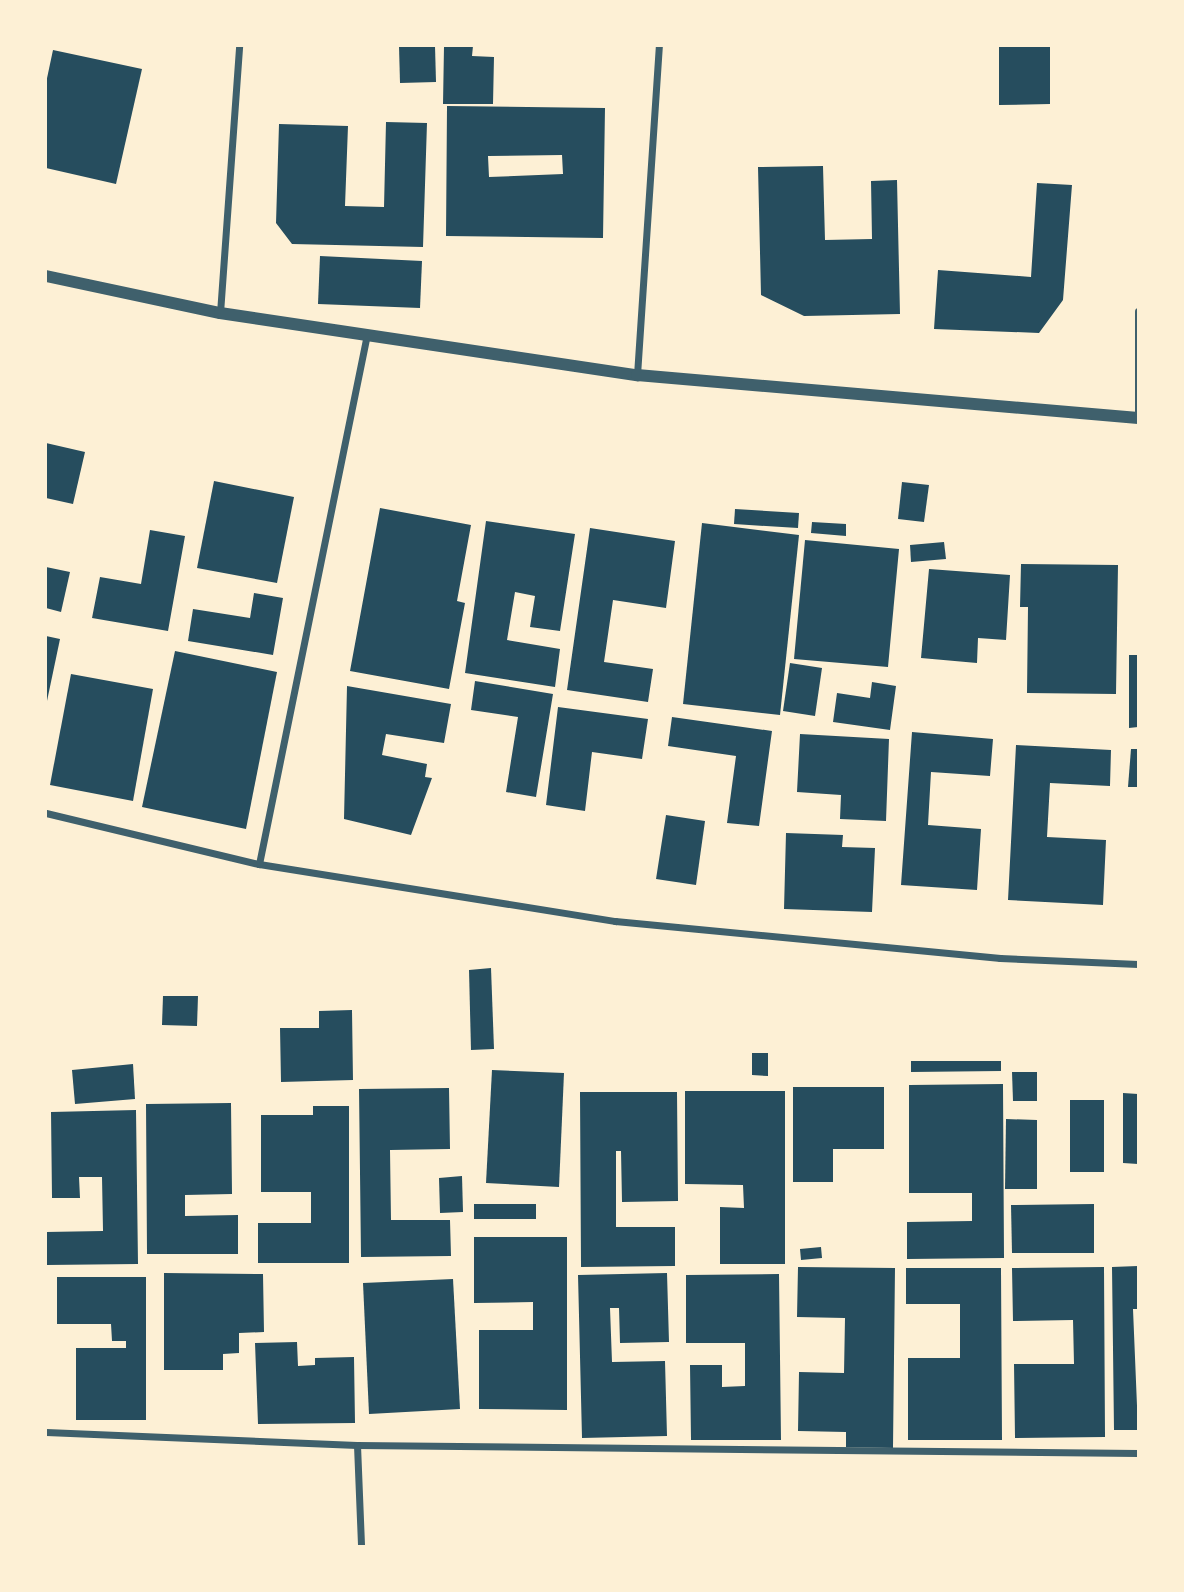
<!DOCTYPE html>
<html>
<head>
<meta charset="utf-8">
<style>
	body { margin:0 }
	#map { position:relative; width:1184px; height:1592px; overflow:hidden; background:#fdf0d5; font-family:"Titillium Web",sans-serif }
	div>[style] { position:absolute }
	.building>* { inset:0; background:#264d5e }
	.minor>* { height:7px; margin:-3.5px; padding:0 3.5px; transform-origin:3.5px; border-radius:3.5px; background:#3f606c }
	.tertiary>* { height:12px; margin:-6px; padding:0 6px; transform-origin:6px; border-radius:6px; background:#3f606c }
	span { translate:-50% -50%; white-space:nowrap; text-align:center; line-height:1.15; -webkit-text-stroke:5px #fdf0d5; paint-order:stroke }
	.frame { position:absolute; inset:0; border:47px solid #fdf0d5; pointer-events:none }
</style>
</head>
<body>
<div id="map">
	<div class="building">
		<i style="clip-path:polygon(399px 46px,435px 46px,436px 82px,400px 83px)"></i>
		<i style="clip-path:polygon(444px 46px,473px 46px,472px 56px,494px 57px,493px 104px,443px 104px)"></i>
		<i style="clip-path:polygon(999px 46px,1050px 46px,1050px 104px,999px 105px)"></i>
		<i style="clip-path:polygon(53px 50px,142px 69px,116px 184px,46px 168px,46px 83px)"></i>
		<i style="clip-path:polygon(evenodd,447px 106px,605px 108px,603px 238px,446px 236px,447px 106px,562px 155px,563px 174px,489px 177px,488px 156px,562px 155px)"></i>
		<i style="clip-path:polygon(386px 122px,427px 123px,423px 247px,292px 244px,276px 223px,279px 124px,348px 126px,345px 206px,384px 207px)"></i>
		<i style="clip-path:polygon(823px 166px,825px 240px,872px 239px,871px 181px,897px 180px,900px 314px,804px 316px,761px 295px,758px 167px)"></i>
		<i style="clip-path:polygon(1037px 183px,1072px 185px,1063px 300px,1039px 333px,934px 329px,938px 270px,1031px 277px)"></i>
		<i style="clip-path:polygon(320px 256px,422px 261px,420px 308px,318px 304px)"></i>
		<i style="clip-path:polygon(46px 443px,85px 452px,73px 504px,46px 498px)"></i>
		<i style="clip-path:polygon(214px 481px,294px 497px,277px 583px,197px 568px)"></i>
		<i style="clip-path:polygon(902px 482px,929px 485px,924px 522px,898px 519px)"></i>
		<i style="clip-path:polygon(380px 508px,471px 525px,457px 601px,465px 603px,449px 689px,350px 671px)"></i>
		<i style="clip-path:polygon(735px 509px,799px 513px,798px 528px,734px 524px)"></i>
		<i style="clip-path:polygon(486px 521px,575px 534px,560px 631px,530px 627px,535px 596px,515px 592px,507px 640px,560px 649px,555px 687px,465px 673px)"></i>
		<i style="clip-path:polygon(812px 522px,846px 524px,846px 536px,811px 533px)"></i>
		<i style="clip-path:polygon(702px 523px,799px 535px,780px 715px,683px 704px)"></i>
		<i style="clip-path:polygon(590px 528px,675px 541px,666px 608px,613px 600px,604px 662px,653px 669px,648px 702px,567px 690px)"></i>
		<i style="clip-path:polygon(150px 530px,185px 536px,168px 631px,92px 618px,100px 577px,141px 584px)"></i>
		<i style="clip-path:polygon(805px 540px,899px 549px,888px 667px,794px 659px)"></i>
		<i style="clip-path:polygon(944px 542px,946px 559px,911px 562px,910px 545px)"></i>
		<i style="clip-path:polygon(1021px 564px,1118px 565px,1116px 694px,1027px 693px,1028px 607px,1020px 607px)"></i>
		<i style="clip-path:polygon(46px 567px,70px 572px,61px 612px,46px 608px)"></i>
		<i style="clip-path:polygon(929px 569px,1010px 575px,1006px 640px,978px 638px,977px 663px,921px 658px)"></i>
		<i style="clip-path:polygon(254px 593px,283px 598px,273px 655px,188px 641px,193px 609px,250px 618px)"></i>
		<i style="clip-path:polygon(46px 636px,60px 639px,47px 701px,46px 701px)"></i>
		<i style="clip-path:polygon(175px 651px,277px 672px,246px 829px,142px 807px)"></i>
		<i style="clip-path:polygon(1129px 655px,1138px 655px,1138px 727px,1129px 728px)"></i>
		<i style="clip-path:polygon(790px 663px,822px 668px,815px 716px,783px 711px)"></i>
		<i style="clip-path:polygon(71px 674px,153px 689px,133px 801px,50px 785px)"></i>
		<i style="clip-path:polygon(475px 681px,553px 694px,536px 797px,506px 792px,518px 717px,471px 710px)"></i>
		<i style="clip-path:polygon(872px 682px,896px 686px,890px 730px,833px 722px,837px 693px,870px 698px)"></i>
		<i style="clip-path:polygon(347px 686px,451px 704px,444px 743px,386px 734px,382px 755px,427px 764px,425px 777px,432px 778px,411px 835px,344px 819px)"></i>
		<i style="clip-path:polygon(558px 707px,648px 719px,642px 759px,592px 752px,585px 811px,546px 805px)"></i>
		<i style="clip-path:polygon(672px 717px,772px 731px,759px 826px,727px 823px,736px 756px,668px 746px)"></i>
		<i style="clip-path:polygon(912px 732px,993px 739px,990px 776px,931px 772px,928px 825px,981px 829px,977px 890px,901px 885px)"></i>
		<i style="clip-path:polygon(800px 734px,889px 739px,886px 821px,840px 819px,841px 795px,797px 792px)"></i>
		<i style="clip-path:polygon(1016px 745px,1111px 750px,1110px 786px,1050px 783px,1047px 837px,1106px 840px,1103px 905px,1008px 900px)"></i>
		<i style="clip-path:polygon(1131px 749px,1138px 749px,1138px 787px,1128px 787px)"></i>
		<i style="clip-path:polygon(666px 815px,705px 821px,696px 885px,656px 879px)"></i>
		<i style="clip-path:polygon(786px 833px,843px 835px,842px 847px,875px 848px,872px 912px,784px 909px)"></i>
		<i style="clip-path:polygon(491px 968px,494px 1049px,471px 1050px,469px 970px)"></i>
		<i style="clip-path:polygon(163px 996px,198px 996px,197px 1026px,162px 1025px)"></i>
		<i style="clip-path:polygon(352px 1010px,353px 1080px,281px 1082px,280px 1028px,319px 1028px,319px 1011px)"></i>
		<i style="clip-path:polygon(752px 1053px,768px 1053px,768px 1076px,752px 1075px)"></i>
		<i style="clip-path:polygon(911px 1061px,1001px 1061px,1001px 1071px,911px 1072px)"></i>
		<i style="clip-path:polygon(133px 1064px,135px 1099px,75px 1104px,72px 1070px)"></i>
		<i style="clip-path:polygon(492px 1070px,564px 1073px,559px 1187px,486px 1183px)"></i>
		<i style="clip-path:polygon(1012px 1072px,1037px 1072px,1037px 1101px,1013px 1101px)"></i>
		<i style="clip-path:polygon(1003px 1084px,1004px 1258px,907px 1259px,907px 1222px,972px 1221px,972px 1193px,909px 1193px,909px 1085px)"></i>
		<i style="clip-path:polygon(793px 1087px,884px 1087px,884px 1149px,833px 1149px,833px 1182px,793px 1182px)"></i>
		<i style="clip-path:polygon(449px 1088px,450px 1149px,390px 1150px,391px 1220px,450px 1220px,451px 1256px,361px 1257px,359px 1089px)"></i>
		<i style="clip-path:polygon(685px 1091px,785px 1091px,785px 1264px,720px 1264px,720px 1207px,744px 1208px,743px 1185px,685px 1184px)"></i>
		<i style="clip-path:polygon(580px 1092px,677px 1092px,678px 1201px,622px 1202px,621px 1151px,616px 1151px,616px 1227px,675px 1227px,675px 1266px,581px 1267px)"></i>
		<i style="clip-path:polygon(1123px 1093px,1138px 1094px,1138px 1164px,1123px 1163px)"></i>
		<i style="clip-path:polygon(1070px 1100px,1104px 1100px,1104px 1172px,1070px 1172px)"></i>
		<i style="clip-path:polygon(231px 1103px,232px 1194px,185px 1195px,185px 1216px,238px 1215px,238px 1254px,147px 1254px,146px 1104px)"></i>
		<i style="clip-path:polygon(313px 1106px,349px 1106px,349px 1263px,258px 1263px,258px 1223px,311px 1223px,311px 1192px,261px 1192px,261px 1115px,313px 1115px)"></i>
		<i style="clip-path:polygon(136px 1110px,138px 1264px,46px 1265px,46px 1232px,103px 1231px,102px 1177px,79px 1177px,80px 1198px,52px 1198px,51px 1112px)"></i>
		<i style="clip-path:polygon(1006px 1119px,1037px 1120px,1037px 1189px,1005px 1189px)"></i>
		<i style="clip-path:polygon(462px 1176px,463px 1212px,440px 1213px,439px 1178px)"></i>
		<i style="clip-path:polygon(474px 1204px,536px 1204px,536px 1219px,474px 1219px)"></i>
		<i style="clip-path:polygon(1094px 1204px,1094px 1253px,1012px 1253px,1011px 1205px)"></i>
		<i style="clip-path:polygon(474px 1237px,567px 1237px,567px 1410px,479px 1409px,479px 1330px,533px 1330px,533px 1302px,474px 1303px)"></i>
		<i style="clip-path:polygon(821px 1247px,822px 1258px,801px 1260px,800px 1249px)"></i>
		<i style="clip-path:polygon(1138px 1266px,1138px 1309px,1133px 1309px,1138px 1430px,1114px 1430px,1112px 1267px)"></i>
		<i style="clip-path:polygon(798px 1267px,895px 1268px,893px 1448px,846px 1447px,846px 1432px,798px 1431px,799px 1372px,844px 1373px,845px 1318px,797px 1317px)"></i>
		<i style="clip-path:polygon(1104px 1267px,1105px 1437px,1015px 1438px,1014px 1364px,1074px 1364px,1073px 1320px,1013px 1321px,1012px 1268px)"></i>
		<i style="clip-path:polygon(906px 1268px,1001px 1268px,1002px 1440px,908px 1440px,908px 1358px,960px 1358px,960px 1304px,906px 1304px)"></i>
		<i style="clip-path:polygon(164px 1273px,263px 1274px,264px 1332px,239px 1333px,239px 1353px,223px 1354px,223px 1370px,164px 1370px)"></i>
		<i style="clip-path:polygon(667px 1273px,669px 1342px,620px 1343px,619px 1308px,610px 1308px,612px 1362px,665px 1361px,667px 1436px,582px 1438px,578px 1275px)"></i>
		<i style="clip-path:polygon(779px 1274px,781px 1440px,691px 1440px,690px 1365px,722px 1365px,722px 1387px,745px 1386px,745px 1343px,686px 1343px,686px 1275px)"></i>
		<i style="clip-path:polygon(57px 1277px,146px 1277px,146px 1420px,76px 1420px,76px 1348px,126px 1348px,126px 1341px,112px 1341px,111px 1324px,57px 1324px)"></i>
		<i style="clip-path:polygon(453px 1279px,460px 1409px,369px 1414px,363px 1283px)"></i>
		<i style="clip-path:polygon(297px 1342px,298px 1366px,315px 1365px,315px 1358px,354px 1357px,355px 1423px,258px 1424px,255px 1343px)"></i>
	</div>
	<div class="minor">
		<i style="left:220px;top:313px;width:268px;rotate:-85.9deg"></i>
		<i style="left:637px;top:375px;width:330px;rotate:-86.2deg"></i>
		<i style="left:1138px;top:418px;width:107px;rotate:-90deg"></i>
		<i style="left:46px;top:813px;width:219px;rotate:13.5deg"></i>
		<i style="left:259px;top:864px;width:361px;rotate:9.1deg"></i>
		<i style="left:615px;top:921px;width:387px;rotate:5.5deg"></i>
		<i style="left:1000px;top:958px;width:138px;rotate:2.5deg"></i>
		<i style="left:259px;top:864px;width:541px;rotate:-78.48deg"></i>
		<i style="left:46px;top:1432px;width:311px;rotate:2.4deg"></i>
		<i style="left:357px;top:1445px;width:781px;rotate:0.59deg"></i>
		<i style="left:357px;top:1445px;width:101px;rotate:87.7deg"></i>
	</div>
	<div class="tertiary">
		<i style="left:46px;top:276px;width:178px;rotate:12deg"></i>
		<i style="left:220px;top:313px;width:422px;rotate:8.5deg"></i>
		<i style="left:637px;top:375px;width:503px;rotate:4.91deg"></i>
	</div>
	<div class="frame"></div>
</div>
</body>
</html>
